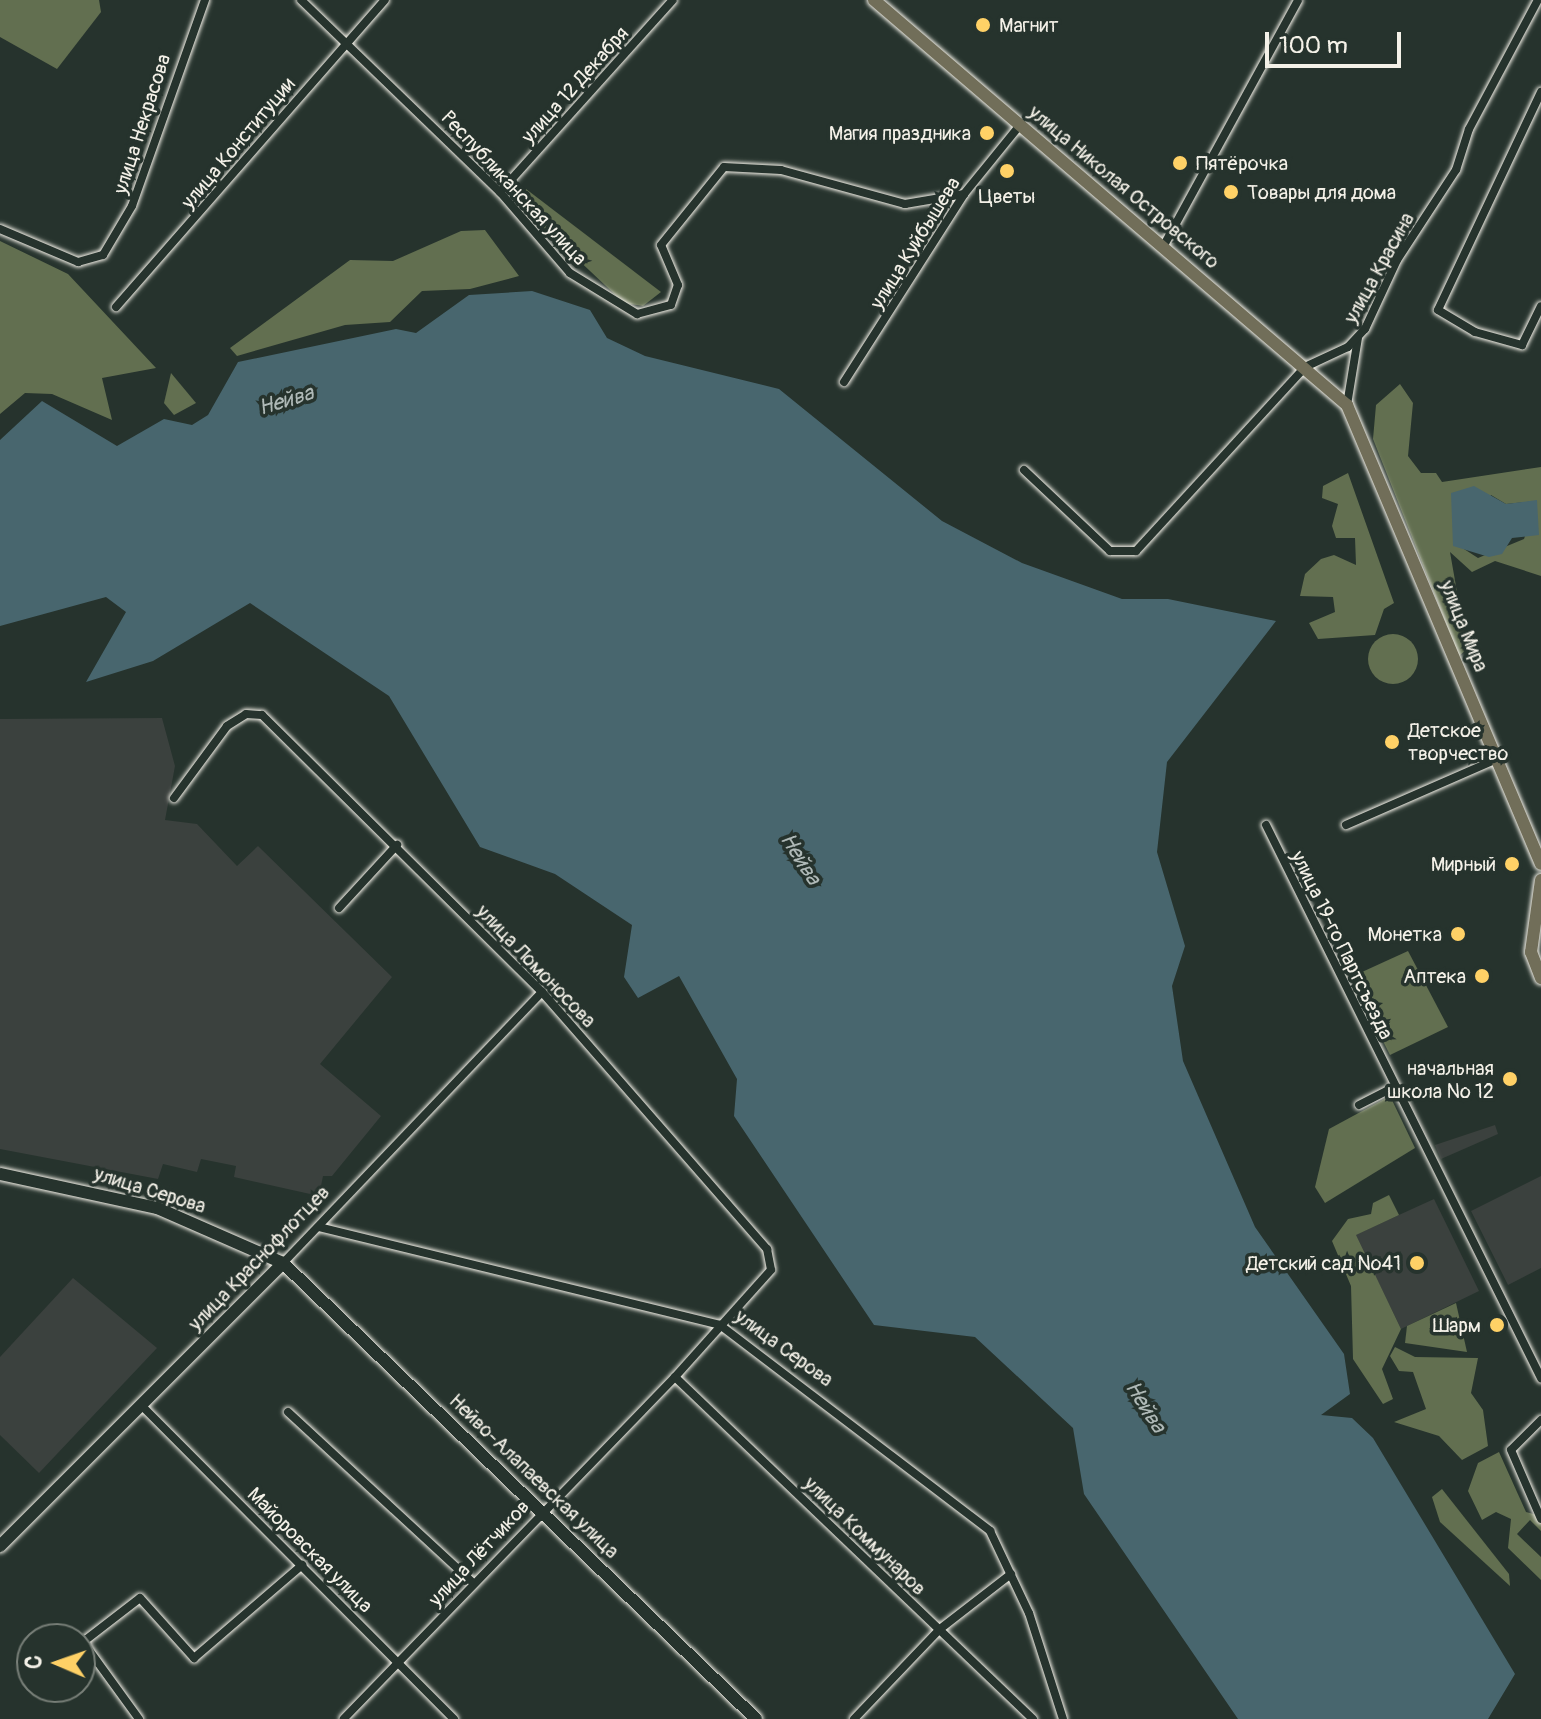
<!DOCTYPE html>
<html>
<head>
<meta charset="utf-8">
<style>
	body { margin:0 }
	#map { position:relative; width:1541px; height:1719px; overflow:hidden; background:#26332d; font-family:Pangolin,sans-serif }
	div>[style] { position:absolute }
	.built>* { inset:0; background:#3b413e }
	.green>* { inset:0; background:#626f50 }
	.round { border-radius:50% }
	.water>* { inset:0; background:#48666e }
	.roads { filter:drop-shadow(0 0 2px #f4f1e8) drop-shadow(0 0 2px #f4f1e8) }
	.street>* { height:8px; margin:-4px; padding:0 4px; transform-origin:4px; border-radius:4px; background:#26332d }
	.secondary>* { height:12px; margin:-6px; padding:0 6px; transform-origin:6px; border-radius:6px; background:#26332d }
	.primary>* { height:12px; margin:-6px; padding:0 6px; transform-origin:6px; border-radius:6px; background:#716e59 }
	.dots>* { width:22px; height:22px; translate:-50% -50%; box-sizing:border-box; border:4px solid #26332d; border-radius:50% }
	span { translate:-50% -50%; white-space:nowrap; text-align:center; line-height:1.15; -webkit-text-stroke:7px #26332d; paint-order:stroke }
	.poi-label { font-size:20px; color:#f4f1e8 }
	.left { translate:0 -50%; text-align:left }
	.right { translate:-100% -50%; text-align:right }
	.street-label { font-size:20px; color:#f4f1e8 }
	.water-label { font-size:22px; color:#afb9b7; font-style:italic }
	.north { position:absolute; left:16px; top:1623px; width:80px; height:80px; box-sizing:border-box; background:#26332d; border:2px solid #787f78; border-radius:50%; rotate:272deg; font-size:22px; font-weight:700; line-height:32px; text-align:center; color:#f4f1e8 }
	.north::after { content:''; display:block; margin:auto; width:28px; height:36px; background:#ffd166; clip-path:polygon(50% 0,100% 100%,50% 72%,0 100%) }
	.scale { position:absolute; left:1265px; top:32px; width:136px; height:36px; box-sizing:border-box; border:4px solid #f4f1e8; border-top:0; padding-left:10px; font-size:24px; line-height:28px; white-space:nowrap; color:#f4f1e8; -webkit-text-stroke:6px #26332d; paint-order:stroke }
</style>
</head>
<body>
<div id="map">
	<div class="built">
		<i style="clip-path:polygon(162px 718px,175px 766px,165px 820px,197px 824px,237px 866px,258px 846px,392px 977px,320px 1064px,381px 1116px,332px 1176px,323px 1176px,319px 1196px,234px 1177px,236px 1166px,201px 1159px,197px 1172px,163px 1164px,158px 1179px,0 1149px,0 719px)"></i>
		<i style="clip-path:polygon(1495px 1125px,1498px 1134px,1441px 1159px,1435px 1145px)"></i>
		<i style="clip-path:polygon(1541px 1176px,1541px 1268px,1508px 1285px,1471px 1211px)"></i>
		<i style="clip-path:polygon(1434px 1199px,1479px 1291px,1401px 1329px,1355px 1235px)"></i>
		<i style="clip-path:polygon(73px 1278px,157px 1348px,39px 1473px,0 1435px,0 1357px)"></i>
	</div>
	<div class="green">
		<i style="clip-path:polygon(0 0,99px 0,101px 12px,57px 69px,0 37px)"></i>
		<i style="clip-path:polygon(526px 189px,661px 292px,643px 306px,624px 303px,523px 208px)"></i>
		<i style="clip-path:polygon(485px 230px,519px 276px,470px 289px,422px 291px,390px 322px,345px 325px,237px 356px,230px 348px,350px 260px,393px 261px,461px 231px)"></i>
		<i style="clip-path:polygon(0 241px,68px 274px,156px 368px,102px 378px,112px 420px,52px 394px,25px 393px,0 414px)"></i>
		<i style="clip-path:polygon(171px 373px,196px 403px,174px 415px,164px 403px)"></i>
		<i style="clip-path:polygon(evenodd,1400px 384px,1413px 403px,1408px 456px,1421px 473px,1436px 473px,1442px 482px,1541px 467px,1541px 576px,1495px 561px,1472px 572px,1450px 552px,1467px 649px,1459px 656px,1373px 439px,1376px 405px,1400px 384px,1491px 495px,1506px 504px,1537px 501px,1524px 539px,1478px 558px,1464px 549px,1491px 495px)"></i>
		<i style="clip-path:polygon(1348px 473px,1394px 603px,1384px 609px,1375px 635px,1318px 639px,1309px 623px,1335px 612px,1333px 597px,1300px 596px,1305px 574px,1321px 559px,1334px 555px,1356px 565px,1355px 538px,1336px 538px,1332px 526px,1338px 504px,1322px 498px,1323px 486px)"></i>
		<i class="round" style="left:1368px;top:634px;width:50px;height:50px"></i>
		<i style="clip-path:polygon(1408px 951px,1448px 1027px,1390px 1055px,1351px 977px)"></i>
		<i style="clip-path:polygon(1390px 1096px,1415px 1148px,1325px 1203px,1315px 1187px,1329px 1129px)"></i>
		<i style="clip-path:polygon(1389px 1195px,1399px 1215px,1356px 1235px,1401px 1329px,1382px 1369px,1393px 1399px,1383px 1404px,1353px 1359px,1351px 1286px,1332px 1241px,1348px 1219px,1371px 1214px,1373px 1203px)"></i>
		<i style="clip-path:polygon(1456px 1303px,1467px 1352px,1405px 1343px,1407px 1326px)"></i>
		<i style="clip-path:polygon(1395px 1347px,1415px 1357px,1478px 1358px,1471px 1393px,1483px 1410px,1488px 1446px,1462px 1460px,1439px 1436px,1394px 1422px,1426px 1409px,1413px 1372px,1399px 1371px,1390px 1356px)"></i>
		<i style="clip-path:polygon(1499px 1452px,1526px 1512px,1541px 1516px,1541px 1531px,1530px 1520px,1517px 1534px,1541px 1557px,1541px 1580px,1508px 1548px,1511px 1519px,1496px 1512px,1482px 1520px,1468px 1491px,1478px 1463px)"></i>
		<i style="clip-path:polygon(1442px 1489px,1509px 1574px,1510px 1586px,1440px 1522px,1432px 1497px)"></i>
	</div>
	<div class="water">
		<i style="clip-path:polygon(532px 291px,590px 310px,607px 338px,645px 356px,779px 389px,942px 521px,1022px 563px,1122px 599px,1168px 599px,1276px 621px,1167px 762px,1157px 852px,1185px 946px,1172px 986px,1183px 1061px,1255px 1227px,1344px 1354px,1350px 1394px,1321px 1415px,1352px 1418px,1373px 1438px,1515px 1674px,1488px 1719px,1238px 1719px,1084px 1494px,1073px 1428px,975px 1337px,874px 1325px,734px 1116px,737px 1079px,679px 976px,638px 998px,624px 977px,632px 925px,555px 874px,480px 847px,389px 696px,250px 603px,153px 661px,86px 682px,126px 612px,106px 597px,0 626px,0 440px,42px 401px,117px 446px,164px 419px,192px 425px,208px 415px,238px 362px,396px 329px,416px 333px,469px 295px)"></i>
		<i style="clip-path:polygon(1474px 486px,1506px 504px,1537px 500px,1539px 535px,1512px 538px,1502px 554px,1489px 557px,1453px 546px,1451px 493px)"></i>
	</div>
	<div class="roads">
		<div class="street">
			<i style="left:301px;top:0;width:277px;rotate:44deg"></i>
			<i style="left:500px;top:192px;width:107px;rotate:49.2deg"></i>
			<i style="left:570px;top:273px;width:79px;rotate:31.5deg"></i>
			<i style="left:637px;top:314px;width:35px;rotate:-15deg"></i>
			<i style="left:671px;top:305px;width:21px;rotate:-71deg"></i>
			<i style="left:678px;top:285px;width:43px;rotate:-113deg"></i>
			<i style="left:661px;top:245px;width:100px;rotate:-51.1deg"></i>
			<i style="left:724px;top:167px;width:57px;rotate:3deg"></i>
			<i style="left:781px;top:170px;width:129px;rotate:15.3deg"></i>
			<i style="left:905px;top:204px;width:60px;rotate:-9.6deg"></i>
			<i style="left:1541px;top:92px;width:241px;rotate:115.3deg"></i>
			<i style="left:1438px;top:310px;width:43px;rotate:30.7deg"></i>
			<i style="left:1475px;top:332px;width:49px;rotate:15.5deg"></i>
			<i style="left:1522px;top:345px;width:43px;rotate:-64deg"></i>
			<i style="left:500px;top:192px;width:258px;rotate:-48deg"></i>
			<i style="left:0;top:229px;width:85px;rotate:22.9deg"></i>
			<i style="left:78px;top:262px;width:26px;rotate:-16deg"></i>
			<i style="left:103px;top:255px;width:57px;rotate:-59.4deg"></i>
			<i style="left:132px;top:206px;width:219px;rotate:-70.5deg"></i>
			<i style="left:1163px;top:247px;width:281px;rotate:-61.3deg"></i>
			<i style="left:116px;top:307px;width:408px;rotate:-48.8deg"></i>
			<i style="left:844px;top:382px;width:223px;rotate:-57.4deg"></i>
			<i style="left:964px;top:194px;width:89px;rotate:-50.9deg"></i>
			<i style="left:1347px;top:405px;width:68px;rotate:-80.7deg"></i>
			<i style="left:1024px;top:470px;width:118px;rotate:43.3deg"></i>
			<i style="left:1110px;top:551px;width:26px"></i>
			<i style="left:1136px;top:551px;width:250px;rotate:-47.4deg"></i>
			<i style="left:1305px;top:367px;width:47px;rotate:-24.9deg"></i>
			<i style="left:1348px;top:347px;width:25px;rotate:-47deg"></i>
			<i style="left:1365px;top:329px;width:76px;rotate:-65.1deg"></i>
			<i style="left:1397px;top:260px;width:108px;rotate:-56.8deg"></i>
			<i style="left:1456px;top:170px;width:43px;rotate:-72.4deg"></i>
			<i style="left:1469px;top:129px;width:146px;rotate:-61.9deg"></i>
			<i style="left:174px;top:798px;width:89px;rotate:-53.6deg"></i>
			<i style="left:227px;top:726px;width:22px;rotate:-32deg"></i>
			<i style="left:246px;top:714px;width:16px;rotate:4deg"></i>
			<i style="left:262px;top:715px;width:394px;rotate:44.7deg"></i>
			<i style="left:542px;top:992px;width:342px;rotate:48.8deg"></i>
			<i style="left:767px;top:1249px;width:21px;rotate:79deg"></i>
			<i style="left:771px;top:1270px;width:144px;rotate:131.9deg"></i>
			<i style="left:675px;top:1377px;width:476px;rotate:134.1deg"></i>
			<i style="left:1266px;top:825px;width:618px;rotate:63.56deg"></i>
			<i style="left:1346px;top:825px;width:165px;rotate:-23.6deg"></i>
			<i style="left:339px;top:908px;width:86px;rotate:-47.4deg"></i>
			<i style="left:1359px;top:1105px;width:39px;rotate:-27deg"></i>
			<i style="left:319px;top:1227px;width:413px;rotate:13.7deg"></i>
			<i style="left:720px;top:1325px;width:340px;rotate:37.3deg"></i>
			<i style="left:990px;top:1531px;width:91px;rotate:64.6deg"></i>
			<i style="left:1029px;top:1613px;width:111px;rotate:72.2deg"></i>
			<i style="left:283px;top:1263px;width:375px;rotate:-46.3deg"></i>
			<i style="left:675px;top:1377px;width:495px;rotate:43.7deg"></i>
			<i style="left:142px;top:1406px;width:442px;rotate:45.1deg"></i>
			<i style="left:288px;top:1412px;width:249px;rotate:42.7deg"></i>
			<i style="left:1541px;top:1420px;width:42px;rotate:135deg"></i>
			<i style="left:1511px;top:1450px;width:75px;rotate:66.5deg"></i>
			<i style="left:139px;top:1719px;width:95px;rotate:-126deg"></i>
			<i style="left:83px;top:1642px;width:72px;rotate:-37.7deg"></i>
			<i style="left:140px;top:1598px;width:81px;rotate:48deg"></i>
			<i style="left:194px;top:1658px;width:143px;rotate:-40.7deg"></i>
			<i style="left:854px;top:1719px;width:124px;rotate:-46.3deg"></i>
			<i style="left:940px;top:1629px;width:90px;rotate:-37.8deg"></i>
		</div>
		<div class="secondary">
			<i style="left:0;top:1174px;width:161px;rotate:12.2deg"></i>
			<i style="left:157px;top:1208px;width:137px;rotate:23.6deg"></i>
			<i style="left:283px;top:1263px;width:657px;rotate:43.95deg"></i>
			<i style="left:0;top:1546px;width:400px;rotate:-45deg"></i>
		</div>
		<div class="primary">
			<i style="left:874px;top:0;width:623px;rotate:40.57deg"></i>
			<i style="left:1347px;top:405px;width:498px;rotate:67.1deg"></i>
			<i style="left:1541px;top:880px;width:73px;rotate:97.9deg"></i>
			<i style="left:1531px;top:952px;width:28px;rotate:69deg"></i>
		</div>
	</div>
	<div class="dots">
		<i style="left:983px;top:25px;background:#ffd166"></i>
		<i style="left:987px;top:133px;background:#ffd166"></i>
		<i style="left:1180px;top:163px;background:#ffd166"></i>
		<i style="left:1007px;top:171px;background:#ffd166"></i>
		<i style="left:1231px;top:192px;background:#ffd166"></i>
		<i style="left:1392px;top:742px;background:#ffd166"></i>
		<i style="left:1512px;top:864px;background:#ffd166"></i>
		<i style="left:1458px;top:934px;background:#ffd166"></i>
		<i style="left:1482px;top:976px;background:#ffd166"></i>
		<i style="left:1510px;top:1079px;background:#ffd166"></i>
		<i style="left:1417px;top:1263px;background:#ffd166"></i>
		<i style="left:1497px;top:1325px;background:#ffd166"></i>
	</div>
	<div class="poi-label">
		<span class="left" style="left:999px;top:25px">Магнит</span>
		<span class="right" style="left:971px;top:133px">Магия праздника</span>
		<span class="left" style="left:1196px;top:163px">Пятёрочка</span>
		<span class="left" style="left:1247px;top:192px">Товары для дома</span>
		<span style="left:1007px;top:196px">Цветы</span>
		<span class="left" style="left:1408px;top:742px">Детское<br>творчество</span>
		<span class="right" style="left:1496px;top:864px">Мирный</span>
		<span class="right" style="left:1442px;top:934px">Монетка</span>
		<span class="right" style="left:1466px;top:976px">Аптека</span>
		<span class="right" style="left:1494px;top:1080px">начальная<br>школа № 12</span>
		<span class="right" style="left:1401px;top:1263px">Детский сад №41</span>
		<span class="right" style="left:1481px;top:1325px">Шарм</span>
	</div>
	<div class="street-label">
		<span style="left:575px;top:85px;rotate:-48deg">улица 12 Декабря</span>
		<span style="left:142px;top:124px;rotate:-72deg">улица Некрасова</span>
		<span style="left:238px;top:143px;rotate:-50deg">улица Конституции</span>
		<span style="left:1124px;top:187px;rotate:40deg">улица Николая Островского</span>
		<span style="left:514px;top:188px;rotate:47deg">Республиканская улица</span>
		<span style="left:915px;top:243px;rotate:-58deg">улица Куйбышева</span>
		<span style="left:1379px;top:268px;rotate:-61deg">улица Красина</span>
		<span style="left:1464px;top:626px;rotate:68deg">улица Мира</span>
		<span style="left:1342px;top:945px;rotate:64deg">улица 19-го Партсъезда</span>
		<span style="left:536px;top:966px;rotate:46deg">улица Ломоносова</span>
		<span style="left:150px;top:1190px;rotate:17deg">улица Серова</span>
		<span style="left:259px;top:1258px;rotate:-46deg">улица Краснофлотцев</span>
		<span style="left:784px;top:1348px;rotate:36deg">улица Серова</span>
		<span style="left:534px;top:1476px;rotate:44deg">Нейво-Алапаевская улица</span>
		<span style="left:865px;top:1536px;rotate:44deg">улица Коммунаров</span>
		<span style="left:310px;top:1550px;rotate:45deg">Майоровская улица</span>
		<span style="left:479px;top:1553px;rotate:-47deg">улица Лётчиков</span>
	</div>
	<div class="water-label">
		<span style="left:286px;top:401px;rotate:-17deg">Нейва</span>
		<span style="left:800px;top:859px;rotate:58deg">Нейва</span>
		<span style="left:1145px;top:1407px;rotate:58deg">Нейва</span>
	</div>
	<div class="north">С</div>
	<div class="scale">100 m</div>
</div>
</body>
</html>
